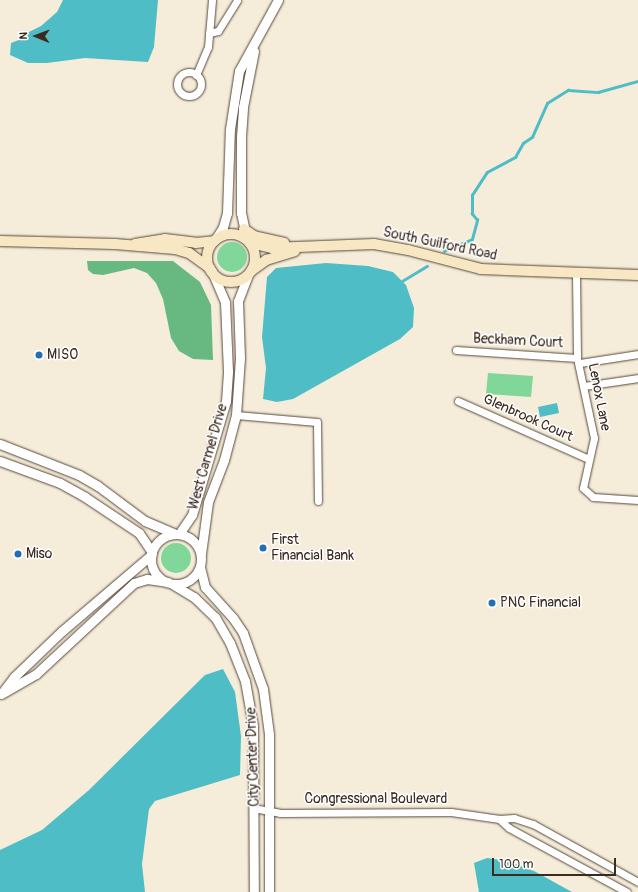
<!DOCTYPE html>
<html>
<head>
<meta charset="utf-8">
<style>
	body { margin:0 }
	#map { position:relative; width:638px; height:892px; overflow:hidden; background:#f5ecd9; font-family:Pangolin,sans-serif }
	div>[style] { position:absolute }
	.green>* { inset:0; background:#81d79a }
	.round { border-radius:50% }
	.forest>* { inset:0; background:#68b882 }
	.water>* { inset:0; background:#4fbdc6 }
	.stream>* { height:2.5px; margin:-1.25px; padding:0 1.25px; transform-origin:1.25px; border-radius:1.25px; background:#4fbdc6 }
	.roads { filter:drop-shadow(0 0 1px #57473a) drop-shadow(0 0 1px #57473a) }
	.minor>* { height:7px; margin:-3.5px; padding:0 3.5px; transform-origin:3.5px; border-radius:3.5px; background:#fff }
	.minor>.ring { margin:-3.5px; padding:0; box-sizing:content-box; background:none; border:7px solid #fff; border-radius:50% }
	.tertiary>* { height:9px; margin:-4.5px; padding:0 4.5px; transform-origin:4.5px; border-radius:4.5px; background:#fff }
	.tertiary>.ring { margin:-4.5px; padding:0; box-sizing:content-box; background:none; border:9px solid #fff; border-radius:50% }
	.secondary>* { height:10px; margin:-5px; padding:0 5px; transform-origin:5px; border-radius:5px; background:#f7e8c3 }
	.secondary>.ring { margin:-5px; padding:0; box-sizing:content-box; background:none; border:10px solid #f7e8c3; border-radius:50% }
	.dots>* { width:11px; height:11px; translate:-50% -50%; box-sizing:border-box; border:2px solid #fff; border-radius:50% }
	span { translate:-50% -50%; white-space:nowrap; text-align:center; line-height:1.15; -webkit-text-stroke:3px #fff; paint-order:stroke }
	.street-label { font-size:14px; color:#3b2a1e }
	.poi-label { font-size:14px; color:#3b2a1e }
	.left { translate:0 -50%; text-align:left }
	.north { position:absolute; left:16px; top:16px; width:40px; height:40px; -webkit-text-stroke:3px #fff; paint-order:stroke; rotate:271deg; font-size:11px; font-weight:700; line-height:16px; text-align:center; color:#3b2a1e }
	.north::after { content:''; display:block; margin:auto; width:14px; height:18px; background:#3b2a1e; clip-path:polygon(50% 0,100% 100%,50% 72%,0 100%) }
	.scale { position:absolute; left:492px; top:858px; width:124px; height:18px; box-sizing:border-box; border:2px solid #3b2a1e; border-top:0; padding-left:5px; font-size:12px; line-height:14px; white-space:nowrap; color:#3b2a1e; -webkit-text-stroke:3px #fff; paint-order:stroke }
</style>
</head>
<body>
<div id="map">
	<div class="green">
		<i class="round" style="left:217px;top:242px;width:30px;height:30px"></i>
		<i style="clip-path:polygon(488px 373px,533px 376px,531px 397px,486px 394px)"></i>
		<i class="round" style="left:161px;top:543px;width:30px;height:30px"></i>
	</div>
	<div class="forest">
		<i style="clip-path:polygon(87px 261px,173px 261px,200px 282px,211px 305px,213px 360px,193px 359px,179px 351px,171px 338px,163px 299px,156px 283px,147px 273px,134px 268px,103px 275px,93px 274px,88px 270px)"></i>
	</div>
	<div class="water">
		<i style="clip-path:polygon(63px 0,158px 0,154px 47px,148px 62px,85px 58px,47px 63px,28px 63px,10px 55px,11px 43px,24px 38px,27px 33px,41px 26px,57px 12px)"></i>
		<i style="clip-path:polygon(326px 263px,368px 266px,393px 272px,406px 285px,414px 308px,413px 327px,400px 339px,293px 399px,277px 402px,263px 399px,266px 368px,262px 337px,267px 277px,276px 268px)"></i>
		<i style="clip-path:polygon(557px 403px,559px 413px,540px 417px,538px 407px)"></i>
		<i style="clip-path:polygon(223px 669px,235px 692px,241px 736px,240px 775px,155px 801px,149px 809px,142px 864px,145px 892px,0 892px,0 850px,42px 830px,89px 790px,205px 675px)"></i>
		<i style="clip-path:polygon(487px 858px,507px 861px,534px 871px,572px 892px,479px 892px,474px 863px)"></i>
	</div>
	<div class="stream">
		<i style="left:444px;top:251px;width:30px;rotate:-23deg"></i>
		<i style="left:472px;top:239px;width:20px;rotate:-75deg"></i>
		<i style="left:477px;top:220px;width:8px;rotate:-130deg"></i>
		<i style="left:472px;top:214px;width:19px;rotate:-90deg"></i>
		<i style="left:472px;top:195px;width:27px;rotate:-57deg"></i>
		<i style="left:487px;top:172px;width:32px;rotate:-28deg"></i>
		<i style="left:515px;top:157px;width:16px;rotate:-60deg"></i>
		<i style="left:523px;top:143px;width:11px;rotate:-34deg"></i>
		<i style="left:532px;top:137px;width:37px;rotate:-66deg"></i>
		<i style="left:547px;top:103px;width:25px;rotate:-32deg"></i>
		<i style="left:568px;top:90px;width:30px;rotate:4deg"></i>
		<i style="left:598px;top:92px;width:41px;rotate:-15.4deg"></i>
		<i style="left:402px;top:281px;width:29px;rotate:-31deg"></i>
	</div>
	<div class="roads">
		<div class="minor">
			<i style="left:209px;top:33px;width:9px;rotate:-13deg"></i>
			<i style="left:218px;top:31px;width:36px;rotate:-58deg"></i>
			<i class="ring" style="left:177px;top:72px;width:17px;height:17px"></i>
			<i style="left:196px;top:75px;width:30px;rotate:-67deg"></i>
			<i style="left:208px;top:47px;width:47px;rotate:-85.1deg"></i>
			<i style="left:576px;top:274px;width:84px;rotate:89.3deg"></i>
			<i style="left:577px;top:358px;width:82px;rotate:78deg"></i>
			<i style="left:594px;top:438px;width:51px;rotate:102.4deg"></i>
			<i style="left:583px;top:488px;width:13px;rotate:42deg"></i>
			<i style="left:593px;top:497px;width:45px;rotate:3.8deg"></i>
			<i style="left:456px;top:350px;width:121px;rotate:3.8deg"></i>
			<i style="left:580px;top:363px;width:59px;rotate:-8.8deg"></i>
			<i style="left:584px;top:386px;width:55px;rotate:-8.4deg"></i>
			<i style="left:458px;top:401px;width:143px;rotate:23.9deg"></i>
			<i style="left:236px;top:415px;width:81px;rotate:4.9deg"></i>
			<i style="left:317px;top:422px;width:79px;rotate:89.3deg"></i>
			<i style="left:253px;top:808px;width:27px;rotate:10deg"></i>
			<i style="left:280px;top:813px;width:171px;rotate:-0.3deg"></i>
			<i style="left:451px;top:812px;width:49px;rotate:8.3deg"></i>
			<i style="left:499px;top:819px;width:15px;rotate:-4deg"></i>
			<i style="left:514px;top:818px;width:20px;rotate:18deg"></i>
			<i style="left:533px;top:824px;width:120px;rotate:28.9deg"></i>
			<i style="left:499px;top:819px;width:13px;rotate:42deg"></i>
			<i style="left:509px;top:828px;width:134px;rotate:28.5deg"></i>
		</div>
		<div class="tertiary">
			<i style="left:246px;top:236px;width:24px;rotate:-102deg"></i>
			<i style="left:241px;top:213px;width:76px;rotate:-90deg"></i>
			<i style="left:241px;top:137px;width:30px;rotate:-86deg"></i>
			<i style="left:243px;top:107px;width:57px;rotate:-78.9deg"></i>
			<i style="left:215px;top:240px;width:15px;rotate:-58deg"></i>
			<i style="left:223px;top:227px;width:15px;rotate:-74deg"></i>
			<i style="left:227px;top:213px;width:84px;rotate:-88deg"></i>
			<i style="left:230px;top:129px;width:59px;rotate:-81.2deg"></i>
			<i style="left:239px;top:71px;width:81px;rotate:-61.2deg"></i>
			<i style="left:0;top:444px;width:85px;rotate:21.4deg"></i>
			<i style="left:79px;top:475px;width:22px;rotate:30deg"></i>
			<i style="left:98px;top:486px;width:59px;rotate:36.7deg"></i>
			<i style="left:145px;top:521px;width:33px;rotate:23deg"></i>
			<i style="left:0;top:461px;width:64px;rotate:20.1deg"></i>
			<i style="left:60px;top:483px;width:29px;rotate:29deg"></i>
			<i style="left:85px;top:497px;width:65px;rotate:33.7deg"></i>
			<i style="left:139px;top:533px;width:23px;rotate:56deg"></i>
			<i style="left:179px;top:534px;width:23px;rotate:-56deg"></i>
			<i style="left:192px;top:515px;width:119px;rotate:-73.4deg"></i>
			<i style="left:226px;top:401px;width:30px;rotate:-86deg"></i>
			<i style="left:228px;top:371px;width:69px;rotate:-92.5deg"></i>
			<i style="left:225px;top:302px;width:34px;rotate:-113deg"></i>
			<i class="ring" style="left:151px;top:534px;width:41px;height:41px"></i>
			<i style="left:201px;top:554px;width:52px;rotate:-82.3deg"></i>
			<i style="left:208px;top:502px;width:45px;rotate:-69.1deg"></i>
			<i style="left:224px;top:460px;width:47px;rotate:-75.1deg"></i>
			<i style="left:236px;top:415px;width:57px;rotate:-86deg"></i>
			<i style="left:240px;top:358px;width:57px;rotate:-92deg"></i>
			<i style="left:238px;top:301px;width:30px;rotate:-69deg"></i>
			<i style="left:200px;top:567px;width:21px;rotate:76deg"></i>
			<i style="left:205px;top:587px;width:42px;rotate:47.9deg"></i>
			<i style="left:233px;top:618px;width:18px;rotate:56deg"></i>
			<i style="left:243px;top:633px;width:59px;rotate:70.3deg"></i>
			<i style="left:263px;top:689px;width:45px;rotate:82.4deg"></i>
			<i style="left:269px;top:734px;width:158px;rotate:90deg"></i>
			<i style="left:172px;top:584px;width:26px;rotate:31deg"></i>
			<i style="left:194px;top:597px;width:29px;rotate:44deg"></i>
			<i style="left:215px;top:617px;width:30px;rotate:60deg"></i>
			<i style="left:230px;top:643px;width:41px;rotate:68.5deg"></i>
			<i style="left:245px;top:681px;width:46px;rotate:79.9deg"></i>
			<i style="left:253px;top:726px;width:166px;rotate:89.7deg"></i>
			<i style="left:2px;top:693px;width:20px;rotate:-53deg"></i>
			<i style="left:14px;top:677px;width:66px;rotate:-43.8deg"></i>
			<i style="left:62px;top:631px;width:118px;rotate:-40.5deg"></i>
			<i style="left:1px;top:694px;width:40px;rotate:-29.7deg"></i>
			<i style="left:36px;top:674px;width:134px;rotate:-42.9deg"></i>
			<i style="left:134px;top:583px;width:14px;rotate:-17deg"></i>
			<i style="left:147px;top:579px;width:21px;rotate:8deg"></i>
		</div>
		<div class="secondary">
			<i style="left:244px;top:229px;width:12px;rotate:35deg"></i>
			<i style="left:254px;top:236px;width:31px;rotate:13deg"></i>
			<i class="ring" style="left:207px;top:234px;width:38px;height:38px"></i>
			<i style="left:0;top:241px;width:115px;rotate:1.5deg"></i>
			<i style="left:115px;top:244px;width:60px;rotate:4.8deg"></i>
			<i style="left:175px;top:249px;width:15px;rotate:16deg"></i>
			<i style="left:189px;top:253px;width:26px;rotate:36deg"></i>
			<i style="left:250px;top:243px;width:23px;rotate:13deg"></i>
			<i style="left:272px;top:248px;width:102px;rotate:-2.2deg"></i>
			<i style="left:374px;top:244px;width:35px;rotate:10deg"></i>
			<i style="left:408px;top:250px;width:75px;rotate:14.6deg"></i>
			<i style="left:481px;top:269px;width:157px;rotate:2.2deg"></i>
			<i style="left:135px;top:244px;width:30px;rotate:-9deg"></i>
			<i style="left:165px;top:239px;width:31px;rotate:7deg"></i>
			<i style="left:196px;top:243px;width:18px;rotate:-6deg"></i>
			<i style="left:251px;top:271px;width:19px;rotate:-36deg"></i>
			<i style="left:266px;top:260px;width:30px;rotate:-17deg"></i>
		</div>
	</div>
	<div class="dots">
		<i style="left:39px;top:355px;background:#1f6fb2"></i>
		<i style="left:263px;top:548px;background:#1f6fb2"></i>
		<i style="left:18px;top:554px;background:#1f6fb2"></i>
		<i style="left:492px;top:603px;background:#1f6fb2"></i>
	</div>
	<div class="street-label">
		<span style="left:440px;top:244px;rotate:12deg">South Guilford Road</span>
		<span style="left:518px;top:341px;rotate:3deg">Beckham Court</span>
		<span style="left:599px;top:397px;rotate:79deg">Lenox Lane</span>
		<span style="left:528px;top:418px;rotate:24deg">Glenbrook Court</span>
		<span style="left:208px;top:457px;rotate:-74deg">West Carmel Drive</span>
		<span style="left:253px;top:757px;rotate:-92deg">City Center Drive</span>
		<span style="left:376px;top:799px">Congressional Boulevard</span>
	</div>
	<div class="poi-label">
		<span class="left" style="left:47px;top:355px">MISO</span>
		<span class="left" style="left:271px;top:548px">First<br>Financial Bank</span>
		<span class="left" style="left:26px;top:554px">Miso</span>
		<span class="left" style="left:500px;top:603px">PNC Financial</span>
	</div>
	<div class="north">N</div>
	<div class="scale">100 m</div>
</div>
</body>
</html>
